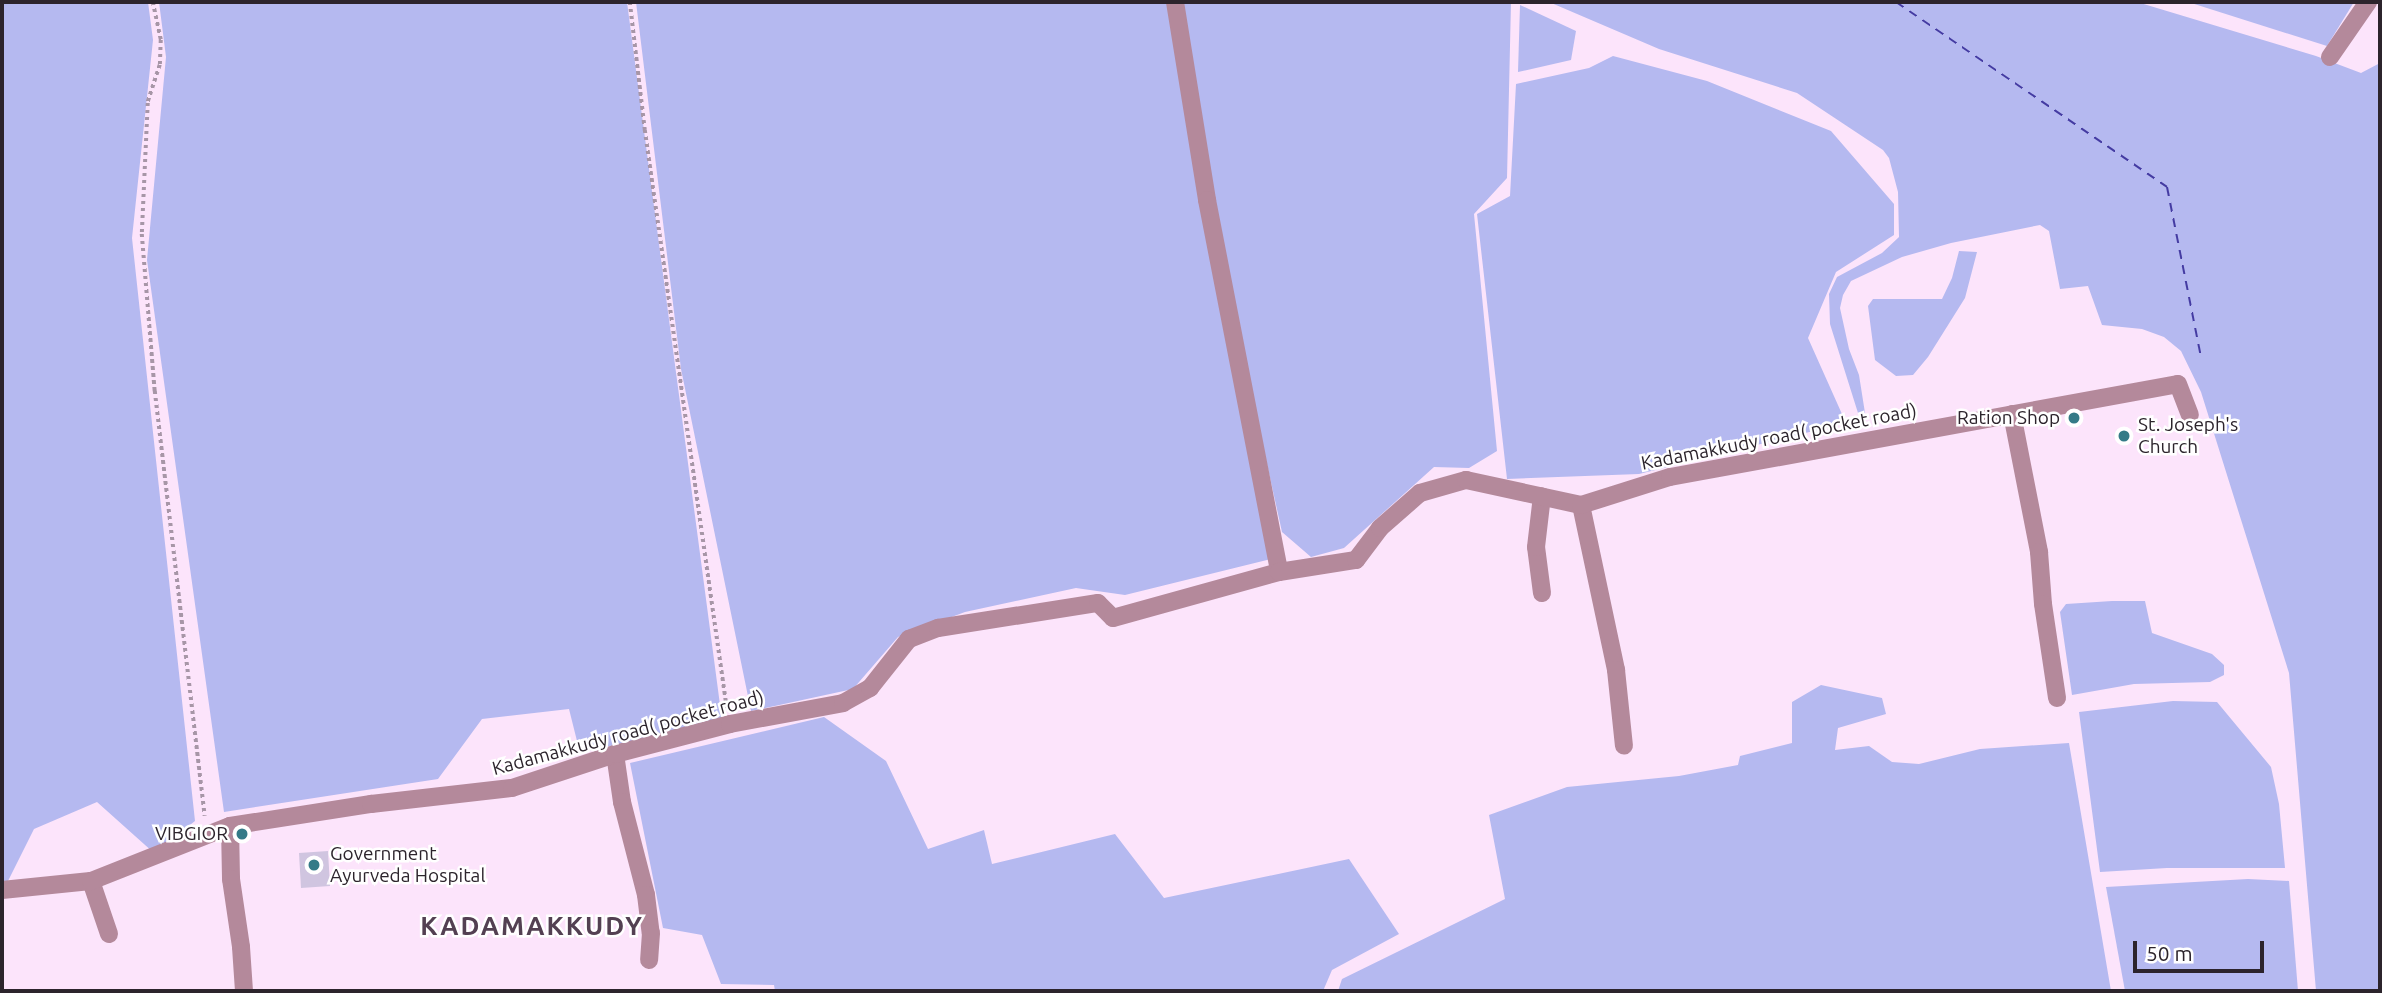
<!DOCTYPE html>
<html>
<head>
<meta charset="utf-8">
<style>
	body { margin:0 }
	#map { position:relative; width:2382px; height:993px; overflow:hidden; background:#fce4fb; font-family:Ubuntu,sans-serif }
	div>[style] { position:absolute }
	.water>* { inset:0; background:#b5b9f0 }
	.ferry>* { height:2px; margin-top:-1px; transform-origin:0; background:repeating-linear-gradient(90deg,#443ba2 0 9px,transparent 0 16px) }
	.building>* { inset:0; background:#d0c5e0 }
	.path>* { height:3.5px; margin-top:-1.75px; transform-origin:0; background:repeating-linear-gradient(90deg,#a796a7 0 3.5px,transparent 0 7px) }
	.minor>* { height:18px; margin:-9px; padding:0 9px; transform-origin:9px; border-radius:9px; background:#b4899b }
	.dots>* { width:19px; height:19px; translate:-50% -50%; box-sizing:border-box; border:4px solid #fff; border-radius:50% }
	span { translate:-50% -50%; white-space:nowrap; text-align:center; line-height:1.15; -webkit-text-stroke:5px #fff; paint-order:stroke }
	.poi-label { font-size:19px; color:#2c242c }
	.right { translate:-100% -50%; text-align:right }
	.left { translate:0 -50%; text-align:left }
	.street-label { font-size:19px; color:#2c242c }
	.district-label { font-size:26px; color:#534052; font-weight:700; letter-spacing:2px }
	.frame { position:absolute; inset:0; border:4px solid #2c242c; pointer-events:none }
	.scale { position:absolute; left:2133px; top:941px; width:131px; height:32px; box-sizing:border-box; border:4px solid #2c242c; border-top:0; padding-left:9px; font-size:21px; line-height:24px; white-space:nowrap; color:#2c242c; -webkit-text-stroke:5px #fff; paint-order:stroke }
</style>
</head>
<body>
<div id="map">
	<div class="water">
		<i style="clip-path:polygon(2px 2px,148px 2px,153px 40px,132px 238px,195px 821px,154px 853px,97px 802px,34px 829px,8px 881px,2px 882px)"></i>
		<i style="clip-path:polygon(159px 2px,627px 2px,722px 720px,580px 753px,569px 709px,482px 719px,438px 779px,224px 812px,147px 260px,166px 57px)"></i>
		<i style="clip-path:polygon(636px 2px,1170px 2px,1271px 559px,1125px 595px,1076px 588px,965px 612px,898px 637px,853px 689px,751px 711px,681px 369px)"></i>
		<i style="clip-path:polygon(1183px 2px,1511px 2px,1507px 178px,1474px 214px,1497px 451px,1469px 468px,1434px 467px,1344px 548px,1311px 557px,1282px 532px,1218px 242px)"></i>
		<i style="clip-path:polygon(1549px 2px,2137px 2px,2316px 56px,2361px 73px,2380px 63px,2380px 991px,2316px 991px,2289px 673px,2201px 392px,2181px 351px,2164px 337px,2142px 329px,2102px 325px,2088px 286px,2060px 289px,2049px 231px,2040px 225px,1951px 243px,1902px 257px,1851px 281px,1843px 295px,1840px 308px,1849px 349px,1859px 375px,1865px 413px,1858px 413px,1830px 324px,1829px 294px,1837px 277px,1882px 253px,1899px 237px,1898px 192px,1889px 158px,1883px 150px,1797px 93px,1659px 49px)"></i>
		<i style="clip-path:polygon(2188px 2px,2354px 2px,2327px 46px)"></i>
		<i style="clip-path:polygon(1520px 5px,1576px 31px,1571px 60px,1518px 72px)"></i>
		<i style="clip-path:polygon(1613px 56px,1707px 81px,1831px 131px,1894px 204px,1894px 235px,1836px 272px,1808px 338px,1846px 423px,1639px 474px,1507px 479px,1477px 214px,1510px 196px,1516px 84px,1589px 68px)"></i>
		<i style="clip-path:polygon(1959px 251px,1977px 252px,1965px 298px,1928px 357px,1913px 375px,1896px 376px,1875px 360px,1868px 306px,1873px 299px,1942px 299px,1952px 278px)"></i>
		<i style="clip-path:polygon(2112px 601px,2145px 601px,2152px 633px,2212px 654px,2224px 665px,2224px 675px,2210px 682px,2134px 684px,2072px 695px,2060px 612px,2066px 604px)"></i>
		<i style="clip-path:polygon(1821px 685px,1882px 698px,1886px 714px,1838px 728px,1835px 750px,1869px 746px,1892px 762px,1919px 764px,1980px 749px,2069px 743px,2111px 991px,1338px 991px,1342px 979px,1505px 899px,1489px 815px,1567px 787px,1679px 776px,1738px 765px,1740px 756px,1792px 743px,1792px 702px)"></i>
		<i style="clip-path:polygon(2173px 701px,2217px 702px,2271px 767px,2279px 804px,2285px 868px,2167px 868px,2100px 872px,2079px 712px)"></i>
		<i style="clip-path:polygon(824px 717px,886px 761px,928px 849px,984px 830px,992px 864px,1115px 834px,1164px 898px,1349px 859px,1399px 934px,1332px 970px,1323px 991px,775px 991px,774px 985px,721px 984px,702px 935px,663px 928px,630px 763px)"></i>
		<i style="clip-path:polygon(2248px 879px,2289px 881px,2298px 991px,2125px 991px,2106px 887px)"></i>
	</div>
	<div class="ferry">
		<i style="left:1896px;top:2px;width:328px;rotate:34.3deg"></i>
		<i style="left:2167px;top:187px;width:173px;rotate:78.7deg"></i>
	</div>
	<div class="building">
		<i style="clip-path:polygon(328px 851px,330px 886px,301px 888px,299px 853px)"></i>
	</div>
	<div class="path">
		<i style="left:153px;top:2px;width:39px;rotate:78deg"></i>
		<i style="left:161px;top:40px;width:25px;rotate:92deg"></i>
		<i style="left:160px;top:65px;width:40px;rotate:108deg"></i>
		<i style="left:148px;top:103px;width:131px;rotate:92.6deg"></i>
		<i style="left:142px;top:234px;width:158px;rotate:85.3deg"></i>
		<i style="left:155px;top:391px;width:428px;rotate:83.3deg"></i>
		<i style="left:630px;top:2px;width:129px;rotate:83.3deg"></i>
		<i style="left:645px;top:130px;width:584px;rotate:81.93deg"></i>
	</div>
	<div class="minor">
		<i style="left:1175px;top:2px;width:201px;rotate:80.8deg"></i>
		<i style="left:1207px;top:200px;width:379px;rotate:79deg"></i>
		<i style="left:2330px;top:57px;width:67px;rotate:-55.4deg"></i>
		<i style="left:2012px;top:414px;width:141px;rotate:78.9deg"></i>
		<i style="left:2039px;top:552px;width:52px;rotate:85.6deg"></i>
		<i style="left:2043px;top:604px;width:95px;rotate:81.5deg"></i>
		<i style="left:1581px;top:505px;width:169px;rotate:78deg"></i>
		<i style="left:1616px;top:670px;width:76px;rotate:84deg"></i>
		<i style="left:1542px;top:593px;width:46px;rotate:-97.4deg"></i>
		<i style="left:1536px;top:547px;width:51px;rotate:-83.3deg"></i>
		<i style="left:615px;top:754px;width:49px;rotate:81.7deg"></i>
		<i style="left:622px;top:802px;width:96px;rotate:75.5deg"></i>
		<i style="left:646px;top:895px;width:38px;rotate:83deg"></i>
		<i style="left:651px;top:933px;width:27px;rotate:94deg"></i>
		<i style="left:230px;top:826px;width:53px;rotate:88.9deg"></i>
		<i style="left:231px;top:879px;width:69px;rotate:81.6deg"></i>
		<i style="left:241px;top:947px;width:44px;rotate:86.1deg"></i>
		<i style="left:91px;top:881px;width:56px;rotate:71.2deg"></i>
		<i style="left:2px;top:890px;width:89px;rotate:-5.8deg"></i>
		<i style="left:91px;top:881px;width:149px;rotate:-21.6deg"></i>
		<i style="left:230px;top:826px;width:143px;rotate:-8.9deg"></i>
		<i style="left:371px;top:804px;width:142px;rotate:-6.5deg"></i>
		<i style="left:512px;top:788px;width:108px;rotate:-18.3deg"></i>
		<i style="left:615px;top:754px;width:119px;rotate:-14.6deg"></i>
		<i style="left:730px;top:724px;width:115px;rotate:-10.5deg"></i>
		<i style="left:843px;top:703px;width:31px;rotate:-29deg"></i>
		<i style="left:870px;top:688px;width:63px;rotate:-51.5deg"></i>
		<i style="left:909px;top:639px;width:31px;rotate:-21deg"></i>
		<i style="left:938px;top:628px;width:162px;rotate:-8.9deg"></i>
		<i style="left:1098px;top:603px;width:21px;rotate:45deg"></i>
		<i style="left:1113px;top:618px;width:172px;rotate:-15.5deg"></i>
		<i style="left:1279px;top:572px;width:78px;rotate:-8.9deg"></i>
		<i style="left:1356px;top:560px;width:40px;rotate:-53deg"></i>
		<i style="left:1380px;top:528px;width:53px;rotate:-41.2deg"></i>
		<i style="left:1420px;top:493px;width:48px;rotate:-15.8deg"></i>
		<i style="left:1466px;top:480px;width:118px;rotate:12.3deg"></i>
		<i style="left:1581px;top:505px;width:93px;rotate:-17.5deg"></i>
		<i style="left:1670px;top:477px;width:516px;rotate:-10.37deg"></i>
		<i style="left:2178px;top:384px;width:33px;rotate:69deg"></i>
	</div>
	<div class="dots">
		<i style="left:2074px;top:418px;background:#347a87"></i>
		<i style="left:2124px;top:436px;background:#347a87"></i>
		<i style="left:242px;top:834px;background:#347a87"></i>
		<i style="left:314px;top:865px;background:#347a87"></i>
	</div>
	<div class="poi-label">
		<span class="right" style="left:2060px;top:418px">Ration Shop</span>
		<span class="left" style="left:2138px;top:436px">St. Joseph's<br>Church</span>
		<span class="right" style="left:228px;top:834px">VIBGIOR</span>
		<span class="left" style="left:330px;top:865px">Government<br>Ayurveda Hospital</span>
	</div>
	<div class="street-label">
		<span style="left:1779px;top:437px;rotate:-11deg">Kadamakkudy road( pocket road)</span>
		<span style="left:628px;top:733px;rotate:-15deg">Kadamakkudy road( pocket road)</span>
	</div>
	<div class="district-label">
		<span style="left:532px;top:926px">KADAMAKKUDY</span>
	</div>
	<div class="frame"></div>
	<div class="scale">50 m</div>
</div>
</body>
</html>
